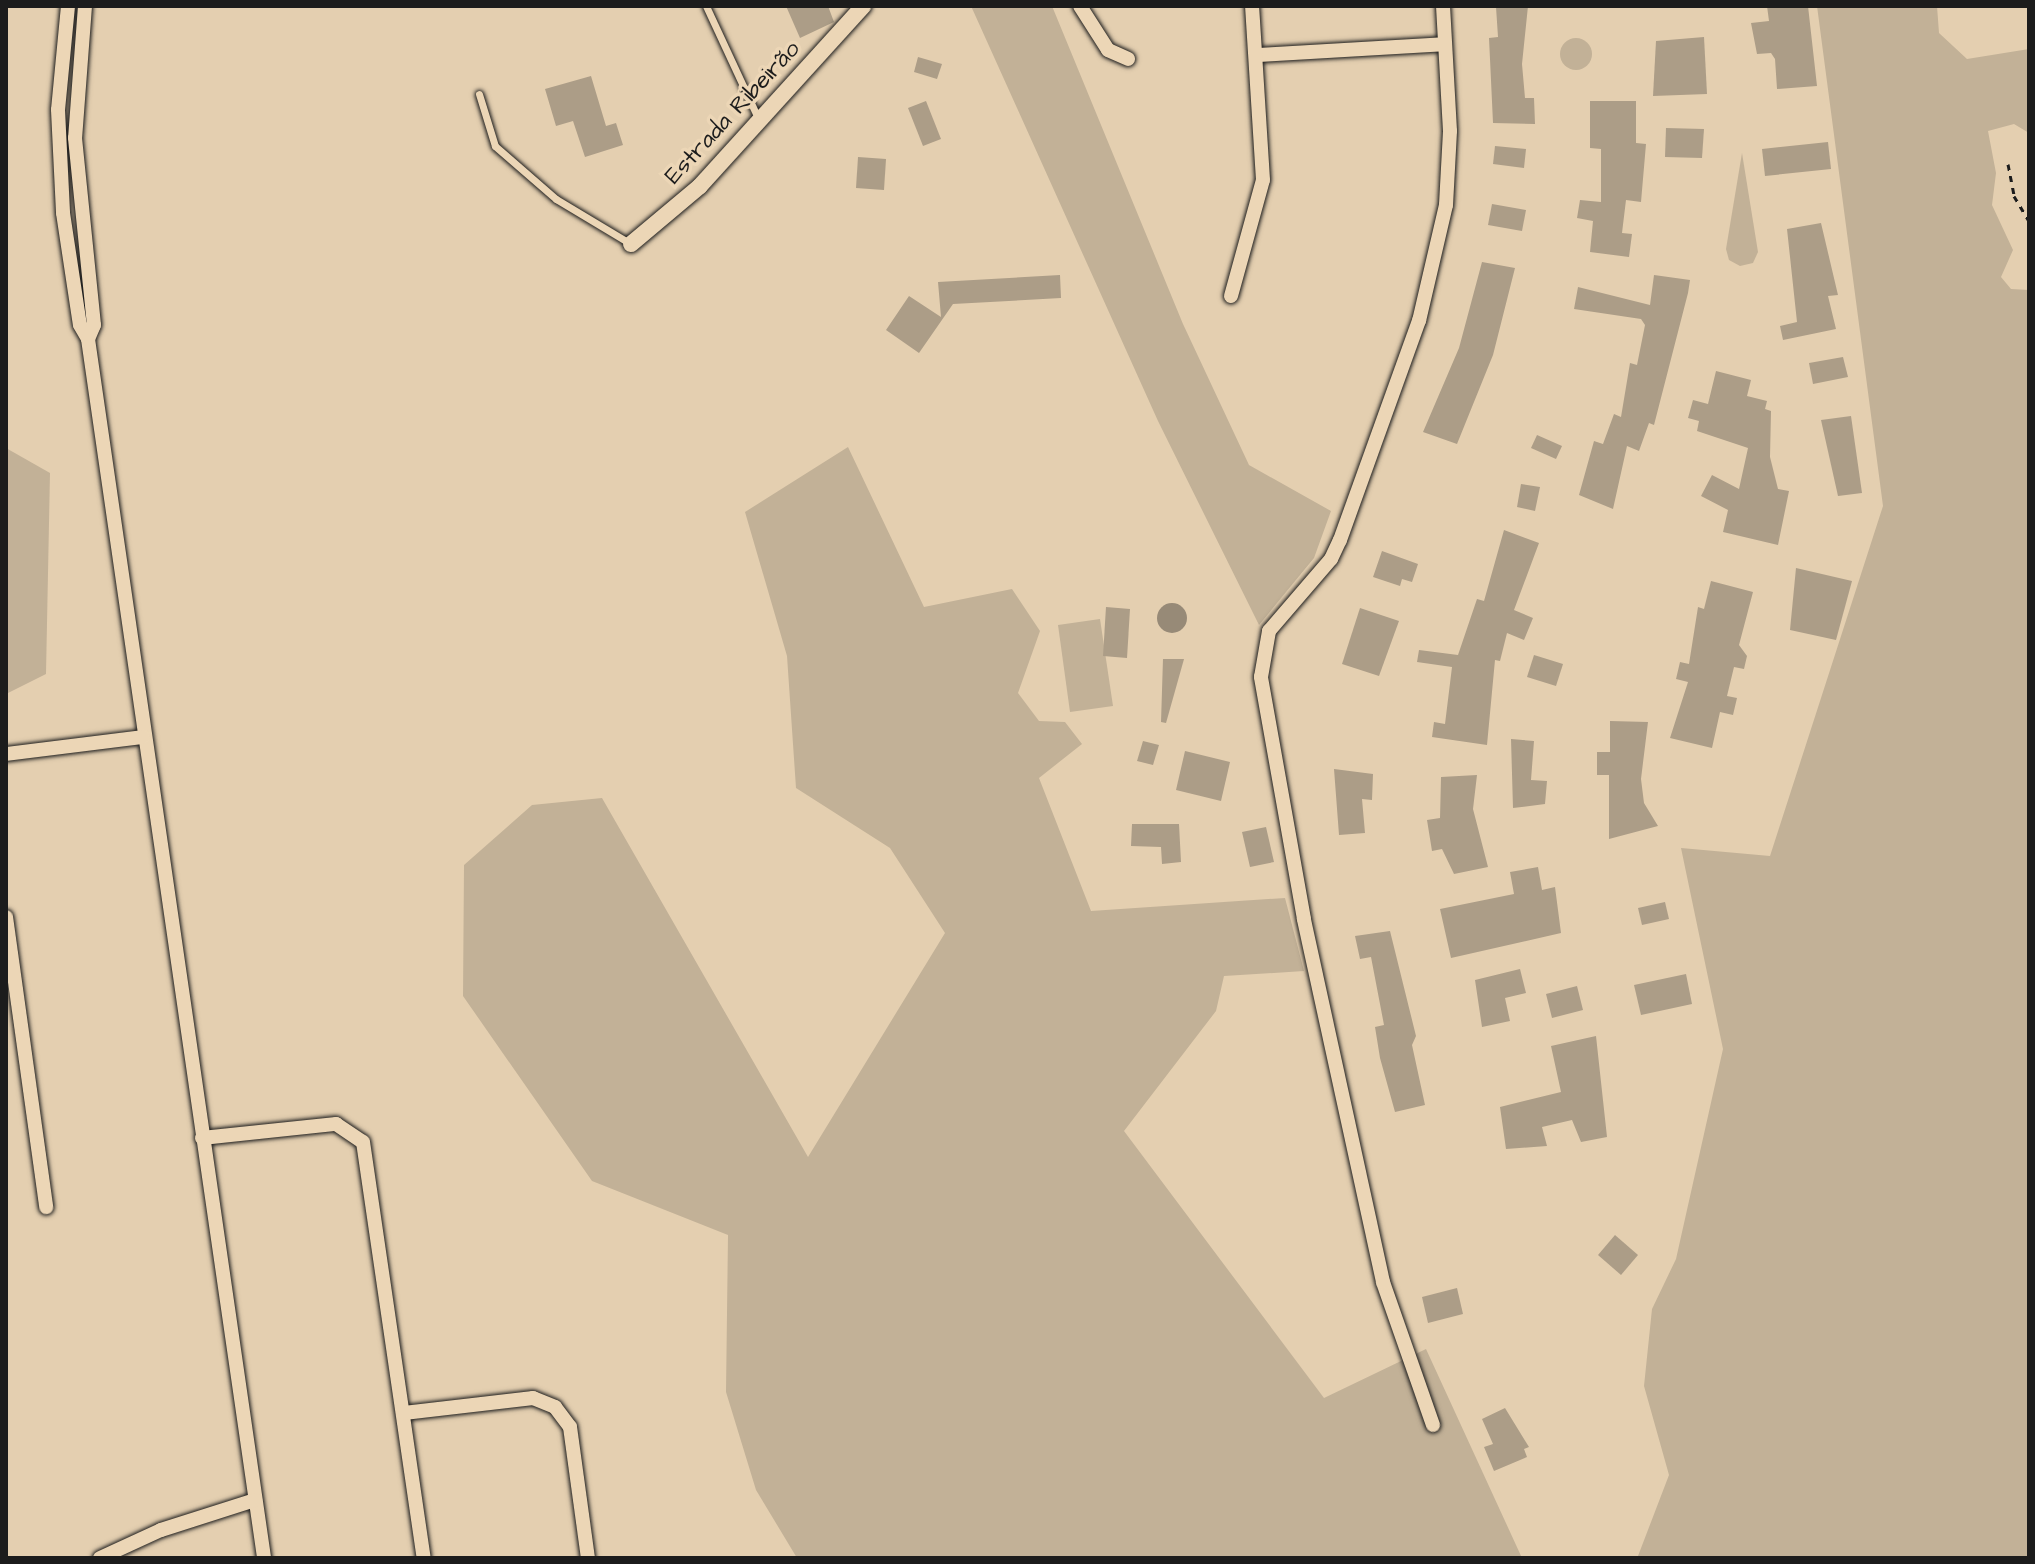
<!DOCTYPE html>
<html>
<head>
<meta charset="utf-8">
<style>
	body { margin:0 }
	#map { position:relative; width:2035px; height:1564px; overflow:hidden; background:#e4cfb0; font-family:"Architects Daughter",sans-serif }
	div>[style] { position:absolute }
	.green>* { inset:0; background:#c2b197 }
	.round { border-radius:50% }
	.water>* { inset:0; background:#978a77 }
	.building>* { inset:0; background:#ac9d87 }
	.path>* { height:3px; margin-top:-1.5px; transform-origin:0; background:repeating-linear-gradient(90deg,#1c1c1c 0 6px,transparent 0 12px) }
	.roads { filter:drop-shadow(0 0 2px #1c1c1c) drop-shadow(0 0 2px #1c1c1c) }
	.service>* { height:7px; margin:-3.5px; padding:0 3.5px; transform-origin:3.5px; border-radius:3.5px; background:#ecd6b6 }
	.minor>* { height:14px; margin:-7px; padding:0 7px; transform-origin:7px; border-radius:7px; background:#ecd6b6 }
	.tertiary>* { height:16px; margin:-8px; padding:0 8px; transform-origin:8px; border-radius:8px; background:#ecd6b6 }
	span { translate:-50% -50%; white-space:nowrap; text-align:center; line-height:1.15; -webkit-text-stroke:7px #ecd6b6; paint-order:stroke }
	.street-label { font-size:24px; color:#1c1c1c }
	.frame { position:absolute; inset:0; border:8px solid #1c1c1c; pointer-events:none }
</style>
</head>
<body>
<div id="map">
	<div class="green">
		<i style="clip-path:polygon(971px 6px,1052px 6px,1183px 324px,1249px 465px,1331px 511px,1314px 558px,1259px 625px,1158px 421px)"></i>
		<i style="clip-path:polygon(1817px 6px,1937px 6px,1939px 33px,1967px 59px,2029px 49px,2029px 133px,2014px 124px,1988px 131px,1996px 173px,1992px 205px,2013px 250px,2001px 277px,2011px 289px,2029px 290px,2029px 1558px,1627px 1558px,1638px 1556px,1669px 1475px,1644px 1386px,1652px 1309px,1676px 1259px,1723px 1049px,1681px 848px,1770px 856px,1883px 506px)"></i>
		<i class="round" style="left:1560px;top:38px;width:32px;height:32px"></i>
		<i style="clip-path:polygon(1742px 153px,1758px 252px,1753px 263px,1740px 266px,1729px 260px,1726px 249px)"></i>
		<i style="clip-path:polygon(848px 447px,924px 607px,1012px 589px,1040px 631px,1018px 693px,1039px 721px,1065px 722px,1082px 744px,1039px 778px,1091px 911px,1285px 898px,1304px 971px,1224px 976px,1216px 1011px,1124px 1131px,1324px 1398px,1426px 1349px,1522px 1558px,797px 1558px,756px 1490px,726px 1392px,728px 1235px,592px 1181px,463px 996px,464px 865px,532px 805px,602px 798px,808px 1157px,945px 933px,890px 848px,796px 788px,787px 656px,745px 512px)"></i>
		<i style="clip-path:polygon(6px 448px,50px 473px,46px 674px,6px 694px)"></i>
		<i style="clip-path:polygon(1100px 619px,1113px 706px,1070px 712px,1058px 625px)"></i>
	</div>
	<div class="water">
		<i class="round" style="left:1157px;top:603px;width:30px;height:30px"></i>
	</div>
	<div class="building">
		<i style="clip-path:polygon(786px 6px,828px 6px,834px 22px,800px 38px)"></i>
		<i style="clip-path:polygon(1528px 6px,1522px 64px,1525px 98px,1534px 98px,1535px 124px,1493px 123px,1489px 38px,1498px 37px,1496px 7px)"></i>
		<i style="clip-path:polygon(1767px 6px,1808px 6px,1817px 86px,1777px 89px,1775px 59px,1771px 53px,1757px 54px,1751px 23px,1769px 21px)"></i>
		<i style="clip-path:polygon(1704px 37px,1707px 94px,1653px 96px,1656px 41px)"></i>
		<i style="clip-path:polygon(918px 57px,942px 64px,937px 79px,914px 72px)"></i>
		<i style="clip-path:polygon(591px 76px,606px 126px,616px 123px,623px 145px,585px 157px,573px 121px,556px 126px,545px 89px)"></i>
		<i style="clip-path:polygon(926px 101px,941px 139px,923px 146px,908px 108px)"></i>
		<i style="clip-path:polygon(1590px 101px,1636px 101px,1636px 143px,1646px 144px,1641px 202px,1626px 200px,1622px 233px,1632px 234px,1629px 257px,1590px 252px,1593px 221px,1577px 218px,1580px 200px,1601px 202px,1601px 149px,1590px 148px)"></i>
		<i style="clip-path:polygon(1666px 128px,1704px 129px,1702px 158px,1665px 157px)"></i>
		<i style="clip-path:polygon(1828px 142px,1831px 169px,1765px 176px,1762px 149px)"></i>
		<i style="clip-path:polygon(1495px 146px,1526px 149px,1524px 168px,1493px 164px)"></i>
		<i style="clip-path:polygon(858px 157px,886px 159px,884px 190px,856px 188px)"></i>
		<i style="clip-path:polygon(1492px 204px,1526px 210px,1522px 231px,1488px 225px)"></i>
		<i style="clip-path:polygon(1821px 223px,1838px 295px,1828px 296px,1836px 329px,1783px 340px,1780px 326px,1797px 322px,1787px 229px)"></i>
		<i style="clip-path:polygon(1482px 262px,1515px 268px,1493px 355px,1457px 444px,1423px 432px,1459px 348px)"></i>
		<i style="clip-path:polygon(1060px 275px,1061px 298px,953px 304px,919px 353px,886px 330px,909px 296px,941px 317px,938px 282px)"></i>
		<i style="clip-path:polygon(1654px 275px,1690px 280px,1688px 293px,1654px 425px,1649px 423px,1639px 451px,1627px 446px,1613px 509px,1579px 495px,1594px 441px,1603px 444px,1614px 414px,1621px 417px,1630px 363px,1637px 365px,1645px 325px,1641px 319px,1574px 309px,1578px 287px,1650px 305px)"></i>
		<i style="clip-path:polygon(1843px 357px,1848px 377px,1813px 384px,1809px 363px)"></i>
		<i style="clip-path:polygon(1716px 371px,1751px 380px,1747px 396px,1767px 401px,1765px 409px,1771px 411px,1770px 457px,1778px 489px,1789px 491px,1778px 545px,1723px 532px,1728px 510px,1701px 496px,1712px 475px,1739px 489px,1748px 448px,1697px 431px,1699px 421px,1688px 418px,1693px 400px,1708px 404px)"></i>
		<i style="clip-path:polygon(1851px 416px,1862px 493px,1838px 496px,1821px 420px)"></i>
		<i style="clip-path:polygon(1537px 435px,1562px 446px,1556px 459px,1531px 448px)"></i>
		<i style="clip-path:polygon(1521px 484px,1540px 487px,1535px 511px,1517px 507px)"></i>
		<i style="clip-path:polygon(1504px 530px,1539px 543px,1514px 610px,1533px 618px,1524px 640px,1507px 633px,1500px 661px,1495px 660px,1487px 745px,1432px 737px,1434px 722px,1445px 724px,1452px 667px,1417px 662px,1419px 650px,1458px 655px,1477px 599px,1484px 601px)"></i>
		<i style="clip-path:polygon(1382px 551px,1418px 564px,1412px 582px,1402px 579px,1400px 586px,1373px 577px)"></i>
		<i style="clip-path:polygon(1796px 568px,1852px 581px,1836px 640px,1790px 630px)"></i>
		<i style="clip-path:polygon(1711px 581px,1753px 592px,1739px 645px,1747px 656px,1744px 669px,1734px 667px,1727px 696px,1737px 698px,1733px 715px,1720px 712px,1712px 748px,1670px 738px,1688px 682px,1676px 679px,1680px 662px,1689px 664px,1698px 607px,1704px 609px)"></i>
		<i style="clip-path:polygon(1106px 607px,1130px 609px,1127px 658px,1103px 656px)"></i>
		<i style="clip-path:polygon(1360px 608px,1399px 621px,1379px 676px,1342px 664px)"></i>
		<i style="clip-path:polygon(1534px 655px,1563px 664px,1556px 686px,1527px 677px)"></i>
		<i style="clip-path:polygon(1163px 659px,1184px 659px,1166px 723px,1161px 722px)"></i>
		<i style="clip-path:polygon(1610px 721px,1648px 722px,1641px 779px,1644px 803px,1658px 826px,1609px 839px,1609px 775px,1597px 775px,1597px 752px,1610px 752px)"></i>
		<i style="clip-path:polygon(1511px 739px,1534px 741px,1531px 780px,1547px 781px,1545px 804px,1513px 808px)"></i>
		<i style="clip-path:polygon(1143px 741px,1159px 745px,1153px 765px,1137px 761px)"></i>
		<i style="clip-path:polygon(1185px 751px,1230px 762px,1221px 801px,1176px 790px)"></i>
		<i style="clip-path:polygon(1334px 769px,1373px 774px,1372px 800px,1362px 799px,1365px 833px,1339px 835px)"></i>
		<i style="clip-path:polygon(1477px 775px,1473px 809px,1488px 867px,1454px 874px,1442px 849px,1432px 851px,1427px 820px,1440px 818px,1441px 777px)"></i>
		<i style="clip-path:polygon(1132px 824px,1179px 824px,1181px 862px,1162px 864px,1161px 847px,1131px 846px)"></i>
		<i style="clip-path:polygon(1266px 827px,1274px 862px,1250px 867px,1242px 832px)"></i>
		<i style="clip-path:polygon(1538px 867px,1542px 890px,1555px 887px,1561px 933px,1451px 958px,1440px 909px,1514px 894px,1510px 872px)"></i>
		<i style="clip-path:polygon(1665px 902px,1669px 919px,1642px 925px,1638px 908px)"></i>
		<i style="clip-path:polygon(1390px 931px,1416px 1036px,1412px 1045px,1425px 1105px,1395px 1112px,1380px 1058px,1375px 1027px,1384px 1025px,1371px 957px,1360px 959px,1355px 936px)"></i>
		<i style="clip-path:polygon(1520px 969px,1526px 993px,1505px 998px,1510px 1021px,1482px 1027px,1475px 980px)"></i>
		<i style="clip-path:polygon(1686px 974px,1692px 1004px,1641px 1015px,1634px 985px)"></i>
		<i style="clip-path:polygon(1577px 986px,1583px 1010px,1552px 1018px,1546px 994px)"></i>
		<i style="clip-path:polygon(1596px 1036px,1607px 1137px,1581px 1142px,1572px 1120px,1542px 1127px,1547px 1146px,1506px 1149px,1500px 1107px,1561px 1092px,1551px 1046px)"></i>
		<i style="clip-path:polygon(1615px 1235px,1638px 1255px,1621px 1275px,1598px 1255px)"></i>
		<i style="clip-path:polygon(1457px 1288px,1463px 1314px,1428px 1323px,1422px 1297px)"></i>
		<i style="clip-path:polygon(1505px 1408px,1529px 1447px,1524px 1449px,1527px 1457px,1494px 1471px,1484px 1447px,1493px 1444px,1482px 1419px)"></i>
	</div>
	<div class="path">
		<i style="left:2008px;top:164px;width:33px;rotate:79deg"></i>
		<i style="left:2014px;top:196px;width:29px;rotate:59deg"></i>
	</div>
	<div class="roads">
		<div class="service">
			<i style="left:706px;top:6px;width:126px;rotate:65.1deg"></i>
			<i style="left:479px;top:94px;width:54px;rotate:72.9deg"></i>
			<i style="left:495px;top:146px;width:81px;rotate:41deg"></i>
			<i style="left:556px;top:199px;width:87px;rotate:31deg"></i>
		</div>
		<div class="minor">
			<i style="left:68px;top:6px;width:104px;rotate:95.5deg"></i>
			<i style="left:58px;top:110px;width:103px;rotate:87.2deg"></i>
			<i style="left:63px;top:213px;width:113px;rotate:81.4deg"></i>
			<i style="left:80px;top:325px;width:16px;rotate:60deg"></i>
			<i style="left:88px;top:339px;width:1232px;rotate:81.78deg"></i>
			<i style="left:85px;top:6px;width:132px;rotate:94.3deg"></i>
			<i style="left:75px;top:138px;width:188px;rotate:84.2deg"></i>
			<i style="left:94px;top:325px;width:15px;rotate:113deg"></i>
			<i style="left:1080px;top:6px;width:52px;rotate:57.5deg"></i>
			<i style="left:1108px;top:50px;width:22px;rotate:24deg"></i>
			<i style="left:1257px;top:55px;width:188px;rotate:-3.3deg"></i>
			<i style="left:1231px;top:296px;width:120px;rotate:-74.6deg"></i>
			<i style="left:1263px;top:180px;width:174px;rotate:-93.6deg"></i>
			<i style="left:6px;top:754px;width:138px;rotate:-7.1deg"></i>
			<i style="left:6px;top:917px;width:293px;rotate:82.1deg"></i>
			<i style="left:202px;top:1138px;width:135px;rotate:-6deg"></i>
			<i style="left:336px;top:1124px;width:32px;rotate:34deg"></i>
			<i style="left:363px;top:1142px;width:420px;rotate:81.7deg"></i>
			<i style="left:404px;top:1413px;width:130px;rotate:-6.6deg"></i>
			<i style="left:533px;top:1398px;width:24px;rotate:22deg"></i>
			<i style="left:555px;top:1407px;width:25px;rotate:53deg"></i>
			<i style="left:570px;top:1427px;width:132px;rotate:82.2deg"></i>
			<i style="left:1433px;top:1425px;width:151px;rotate:-109.3deg"></i>
			<i style="left:1383px;top:1282px;width:371px;rotate:-102.3deg"></i>
			<i style="left:1304px;top:919px;width:246px;rotate:-100.1deg"></i>
			<i style="left:1261px;top:677px;width:47px;rotate:-80.1deg"></i>
			<i style="left:1269px;top:631px;width:95px;rotate:-49.3deg"></i>
			<i style="left:1331px;top:559px;width:21px;rotate:-65deg"></i>
			<i style="left:1340px;top:540px;width:233px;rotate:-70.2deg"></i>
			<i style="left:1419px;top:321px;width:119px;rotate:-76.9deg"></i>
			<i style="left:1446px;top:205px;width:74px;rotate:-86.9deg"></i>
			<i style="left:1450px;top:131px;width:125px;rotate:-93.2deg"></i>
			<i style="left:100px;top:1558px;width:67px;rotate:-24.7deg"></i>
			<i style="left:161px;top:1530px;width:99px;rotate:-17.7deg"></i>
		</div>
		<div class="tertiary">
			<i style="left:631px;top:244px;width:90px;rotate:-40deg"></i>
			<i style="left:700px;top:186px;width:243px;rotate:-47.8deg"></i>
		</div>
	</div>
	<div class="street-label">
		<span style="left:733px;top:113px;rotate:-47deg">Estrada Ribeirão</span>
	</div>
	<div class="frame"></div>
</div>
</body>
</html>
